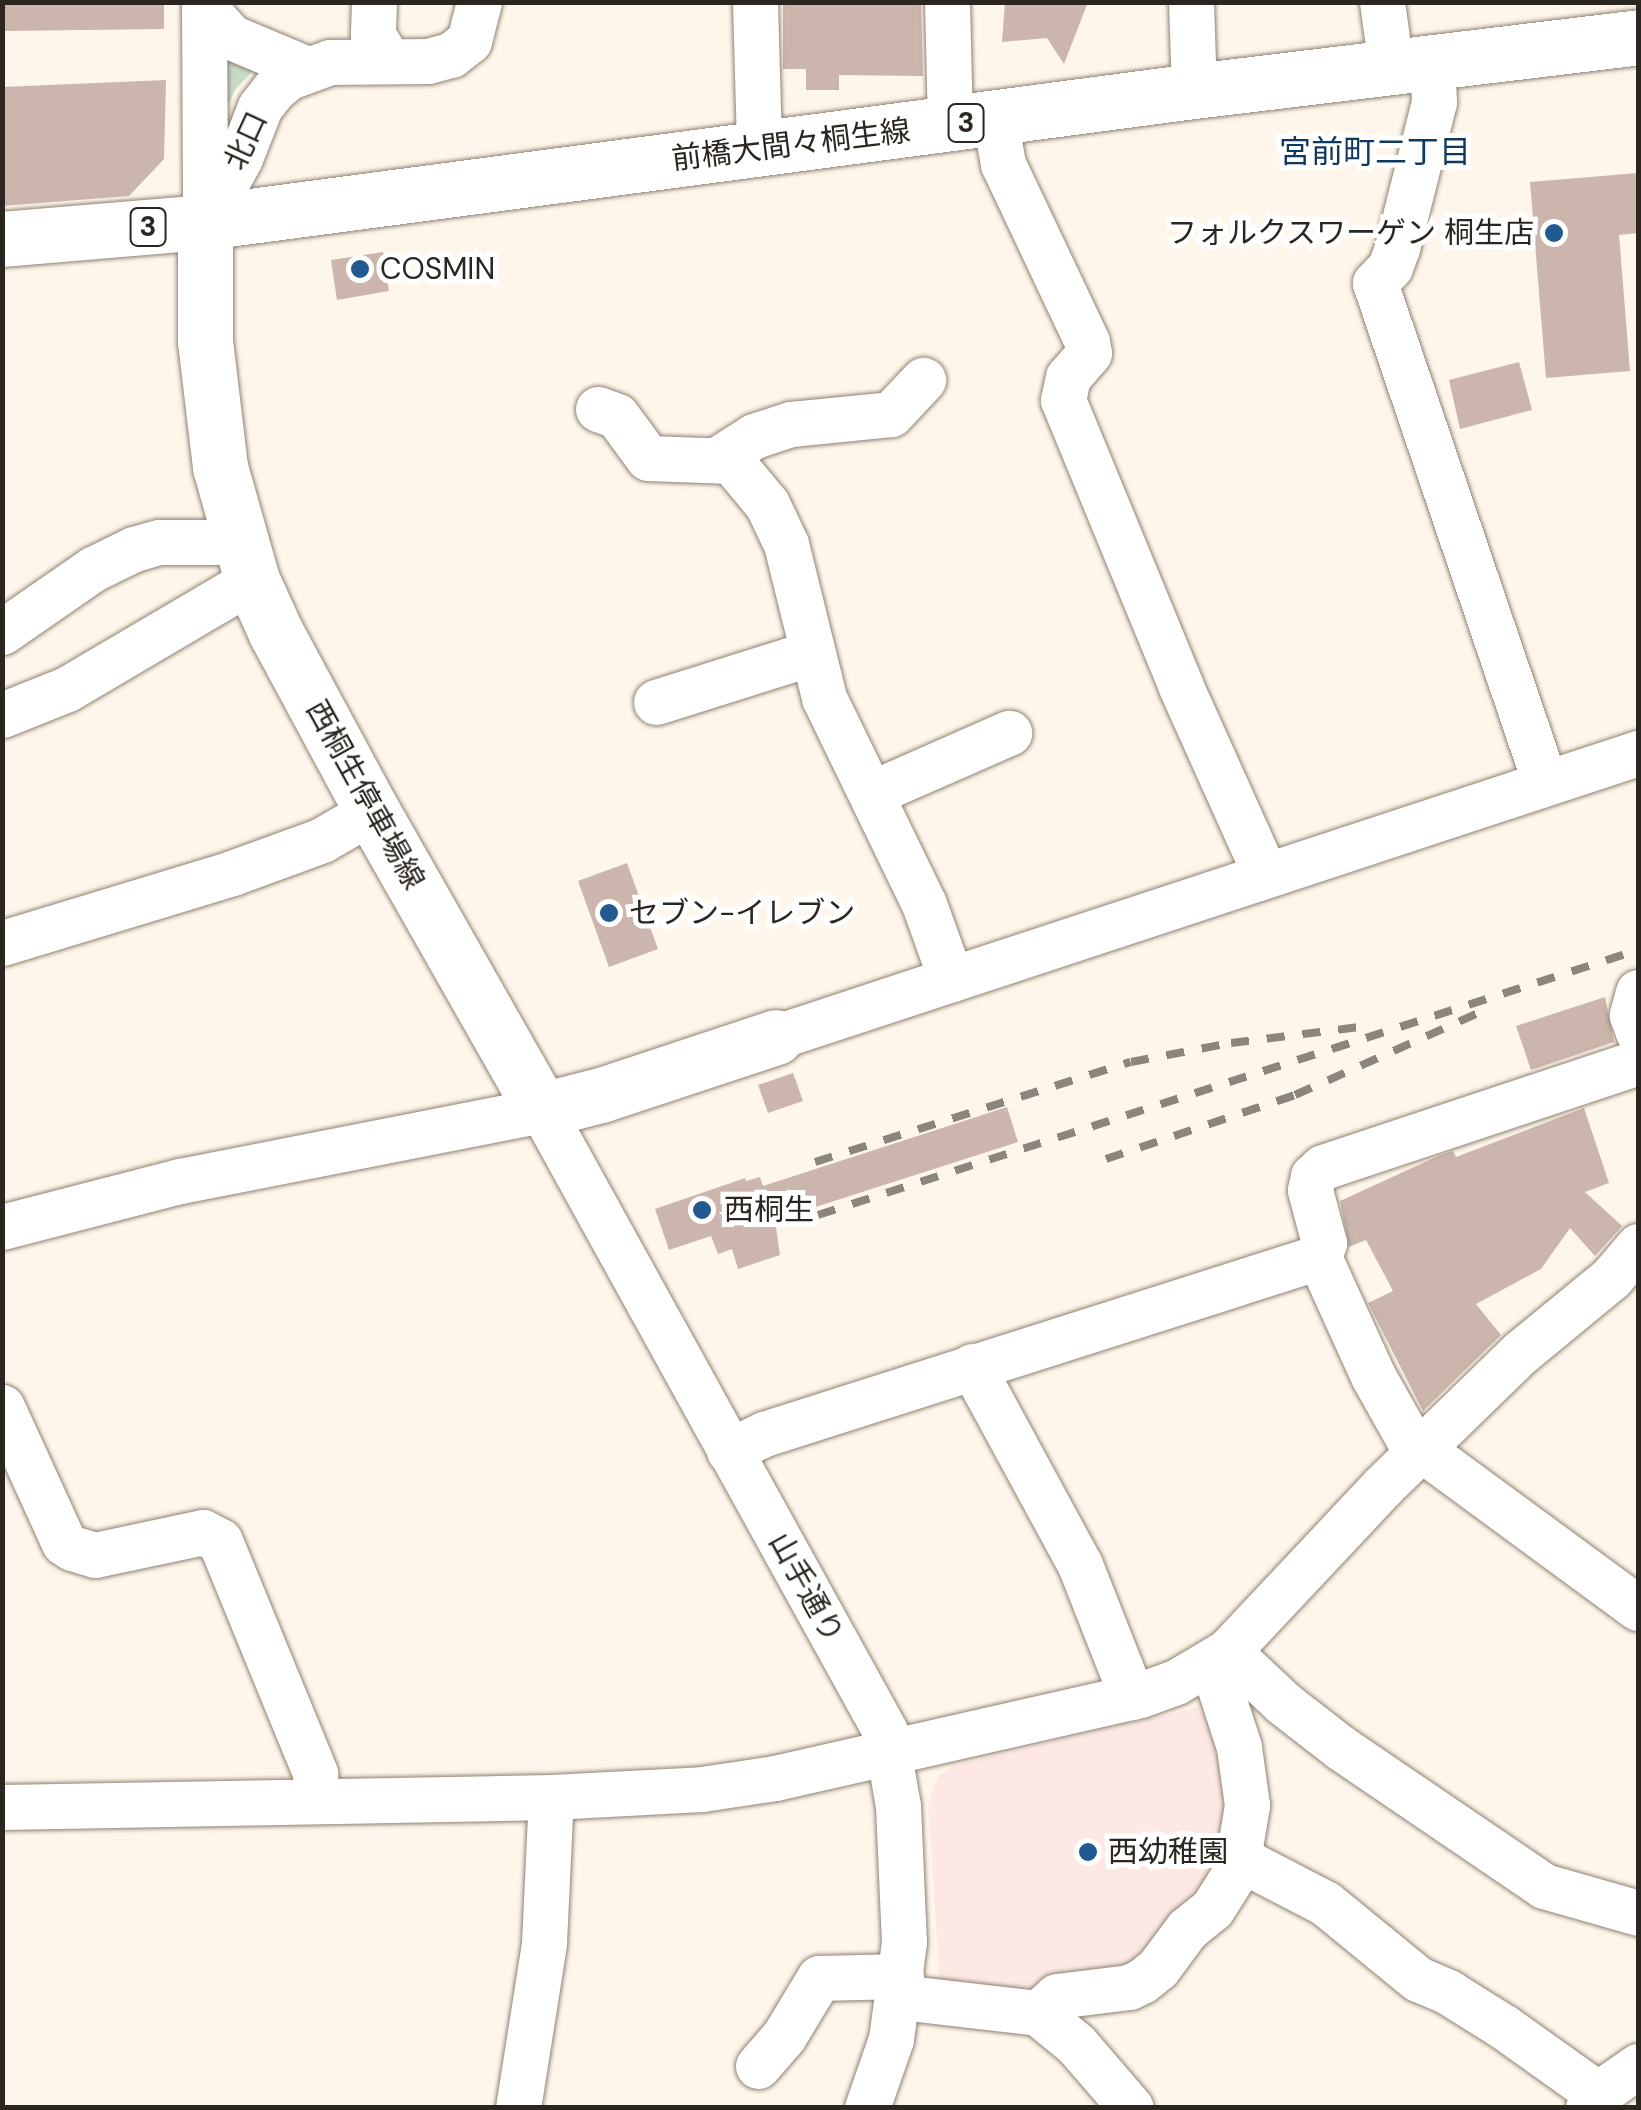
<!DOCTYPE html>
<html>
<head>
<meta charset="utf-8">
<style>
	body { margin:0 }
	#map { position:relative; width:1641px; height:2110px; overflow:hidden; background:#fef6eb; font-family:"DM Sans","Noto Sans JP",sans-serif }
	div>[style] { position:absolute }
	.education>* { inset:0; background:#fde8e4 }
	.green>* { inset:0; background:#c7dbc5 }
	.building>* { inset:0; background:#cbb5ac }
	.roads { filter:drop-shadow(0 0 2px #8e8271) drop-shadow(0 0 2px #8e8271) }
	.minor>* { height:45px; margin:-22.5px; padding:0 22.5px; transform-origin:22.5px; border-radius:22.5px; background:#fff }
	.major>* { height:55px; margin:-27.5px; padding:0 27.5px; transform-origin:27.5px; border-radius:27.5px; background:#fff }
	.rail>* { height:8px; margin-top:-4px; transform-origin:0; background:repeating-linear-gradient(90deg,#8b857c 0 18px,transparent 0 36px) }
	.dots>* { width:28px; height:28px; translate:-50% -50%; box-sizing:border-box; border:5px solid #fff; border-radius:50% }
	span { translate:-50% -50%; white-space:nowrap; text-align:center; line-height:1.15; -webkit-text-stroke:10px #fff; paint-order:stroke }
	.shield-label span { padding:2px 8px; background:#fff; border:2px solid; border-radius:8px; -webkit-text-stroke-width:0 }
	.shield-label { font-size:28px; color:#2b261f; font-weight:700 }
	.street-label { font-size:30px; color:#2b261f }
	.poi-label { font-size:30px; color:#2b261f }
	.right { translate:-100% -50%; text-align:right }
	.left { translate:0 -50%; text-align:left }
	.neighbourhood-label { font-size:32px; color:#10385e }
	.frame { position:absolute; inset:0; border:5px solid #2b261f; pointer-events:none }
</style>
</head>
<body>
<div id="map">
	<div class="education">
		<i style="clip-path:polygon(1198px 1707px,1215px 1736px,1226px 1816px,1204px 1889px,1129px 1963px,1116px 1970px,1025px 1996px,940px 1983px,928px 1804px,939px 1776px,953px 1766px)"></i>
	</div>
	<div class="green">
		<i style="clip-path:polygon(226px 52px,258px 65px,235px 90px,225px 111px)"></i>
	</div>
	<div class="building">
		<i style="clip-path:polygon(2px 2px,164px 2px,164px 29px,2px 31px)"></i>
		<i style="clip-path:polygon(783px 2px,921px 2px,923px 76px,839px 75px,839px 90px,806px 90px,806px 69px,783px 69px)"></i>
		<i style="clip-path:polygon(1005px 2px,1088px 2px,1064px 64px,1047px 38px,1002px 42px)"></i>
		<i style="clip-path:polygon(166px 80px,164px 159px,129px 196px,2px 206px,2px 87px)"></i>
		<i style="clip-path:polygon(1638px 173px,1638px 233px,1619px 235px,1630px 371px,1546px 378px,1530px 182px)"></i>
		<i style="clip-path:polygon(383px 252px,389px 291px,337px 300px,331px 260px)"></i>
		<i style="clip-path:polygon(1519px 362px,1532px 410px,1460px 429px,1449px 380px)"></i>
		<i style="clip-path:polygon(627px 863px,658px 949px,609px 967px,578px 881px)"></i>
		<i style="clip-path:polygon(1605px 997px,1614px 1042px,1531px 1070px,1516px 1026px)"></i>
		<i style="clip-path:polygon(793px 1073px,803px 1101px,768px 1113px,758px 1085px)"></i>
		<i style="clip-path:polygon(1007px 1107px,1018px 1142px,775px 1220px,780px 1255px,738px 1269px,732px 1249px,718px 1254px,711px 1236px,669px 1250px,655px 1209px,745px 1178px,746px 1181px,760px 1177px,763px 1186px)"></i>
		<i style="clip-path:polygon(1584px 1108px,1609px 1183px,1585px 1192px,1622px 1226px,1595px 1256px,1570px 1228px,1541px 1269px,1476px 1304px,1501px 1335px,1423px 1411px,1368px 1303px,1393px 1291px,1366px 1240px,1349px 1247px,1340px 1201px,1438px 1156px,1453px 1151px,1456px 1157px)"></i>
	</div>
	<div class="roads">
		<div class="minor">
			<i style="left:204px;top:2px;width:218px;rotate:89.7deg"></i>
			<i style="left:374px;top:2px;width:33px;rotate:92deg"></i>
			<i style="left:373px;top:35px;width:29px;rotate:59deg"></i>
			<i style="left:755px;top:2px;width:147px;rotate:88.4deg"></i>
			<i style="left:947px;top:2px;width:123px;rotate:88.6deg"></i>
			<i style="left:1191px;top:2px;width:89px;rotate:88.1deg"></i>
			<i style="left:1382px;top:2px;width:66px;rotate:82.1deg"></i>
			<i style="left:204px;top:7px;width:40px;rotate:48deg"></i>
			<i style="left:231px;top:37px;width:82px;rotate:22.8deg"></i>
			<i style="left:1432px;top:62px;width:40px;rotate:87.1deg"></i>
			<i style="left:1434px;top:102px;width:151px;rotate:104.2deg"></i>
			<i style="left:1397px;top:248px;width:20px;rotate:110deg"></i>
			<i style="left:1390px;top:267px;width:22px;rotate:133deg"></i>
			<i style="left:1375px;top:283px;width:528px;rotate:71.22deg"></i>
			<i style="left:995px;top:119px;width:46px;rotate:79.9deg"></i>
			<i style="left:1003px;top:164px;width:197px;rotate:64.7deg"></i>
			<i style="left:1087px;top:342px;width:11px;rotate:80deg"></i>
			<i style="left:1089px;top:353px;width:32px;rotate:131deg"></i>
			<i style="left:1068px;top:377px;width:24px;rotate:102deg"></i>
			<i style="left:1063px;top:400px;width:310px;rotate:67.6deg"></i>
			<i style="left:1181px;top:687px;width:205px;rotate:65.8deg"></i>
			<i style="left:205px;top:222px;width:73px;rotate:-61.3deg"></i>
			<i style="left:240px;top:158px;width:55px;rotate:-68.6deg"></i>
			<i style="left:260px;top:107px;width:23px;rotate:-52deg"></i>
			<i style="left:274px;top:89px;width:19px;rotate:-39deg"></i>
			<i style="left:289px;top:77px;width:44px;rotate:-20.1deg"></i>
			<i style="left:330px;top:62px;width:98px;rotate:-0.6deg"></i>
			<i style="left:428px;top:61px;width:24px;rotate:-15deg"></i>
			<i style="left:451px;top:55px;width:23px;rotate:-38deg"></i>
			<i style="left:469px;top:41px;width:40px;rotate:-75.6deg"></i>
			<i style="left:598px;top:409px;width:20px;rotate:20deg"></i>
			<i style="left:617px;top:416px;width:52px;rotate:53.6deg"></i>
			<i style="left:648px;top:458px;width:83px;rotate:2.1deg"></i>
			<i style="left:731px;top:461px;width:56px;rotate:50.1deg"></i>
			<i style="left:767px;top:504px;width:44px;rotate:64.6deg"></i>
			<i style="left:786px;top:544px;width:159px;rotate:76.1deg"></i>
			<i style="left:824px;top:698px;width:229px;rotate:64.1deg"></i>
			<i style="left:924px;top:904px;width:80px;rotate:70.2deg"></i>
			<i style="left:718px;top:459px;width:43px;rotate:-32.6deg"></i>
			<i style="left:754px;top:436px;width:39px;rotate:-18deg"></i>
			<i style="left:791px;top:424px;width:100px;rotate:-5.7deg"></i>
			<i style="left:891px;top:414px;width:47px;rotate:-46.7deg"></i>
			<i style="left:2px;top:632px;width:111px;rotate:-34.7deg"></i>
			<i style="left:93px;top:569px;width:46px;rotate:-26deg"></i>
			<i style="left:134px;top:549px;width:26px;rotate:-16deg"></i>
			<i style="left:159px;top:542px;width:58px"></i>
			<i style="left:217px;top:542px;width:20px;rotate:-20deg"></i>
			<i style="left:656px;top:702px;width:163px;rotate:-17.5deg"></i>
			<i style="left:2px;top:715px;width:70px;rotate:-21.8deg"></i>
			<i style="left:67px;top:689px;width:215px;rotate:-30.5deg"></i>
			<i style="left:872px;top:793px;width:150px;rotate:-23.7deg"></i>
			<i style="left:2px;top:943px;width:240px;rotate:-16.9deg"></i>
			<i style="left:232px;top:873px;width:96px;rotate:-20.1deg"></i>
			<i style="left:322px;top:840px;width:58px;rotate:-30.1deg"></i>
			<i style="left:1638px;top:992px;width:24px;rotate:105deg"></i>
			<i style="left:1632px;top:1015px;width:18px;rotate:71deg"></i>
			<i style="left:776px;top:1037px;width:908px;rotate:-18.24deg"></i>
			<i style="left:2px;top:1227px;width:184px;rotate:-14.5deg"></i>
			<i style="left:180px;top:1181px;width:369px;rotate:-11.1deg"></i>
			<i style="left:542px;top:1110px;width:709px;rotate:61.09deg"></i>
			<i style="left:885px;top:1731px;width:76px;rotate:80.2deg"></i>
			<i style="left:898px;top:1806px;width:136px;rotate:87.5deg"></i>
			<i style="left:904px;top:1942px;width:98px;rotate:97.6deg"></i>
			<i style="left:891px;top:2039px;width:73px;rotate:109.2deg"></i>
			<i style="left:1319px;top:1257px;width:131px;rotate:65.6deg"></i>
			<i style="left:1373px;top:1376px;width:73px;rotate:60.6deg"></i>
			<i style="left:1409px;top:1440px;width:284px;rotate:36.3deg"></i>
			<i style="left:972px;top:1366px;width:226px;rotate:61.5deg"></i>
			<i style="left:1080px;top:1565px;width:142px;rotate:68.5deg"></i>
			<i style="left:2px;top:1407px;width:149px;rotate:65.5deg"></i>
			<i style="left:64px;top:1543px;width:9px;rotate:32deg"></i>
			<i style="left:72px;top:1548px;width:24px;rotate:17deg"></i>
			<i style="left:95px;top:1555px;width:110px;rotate:-12deg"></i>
			<i style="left:203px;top:1532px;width:19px;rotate:28deg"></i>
			<i style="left:220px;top:1541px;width:251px;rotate:67.7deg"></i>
			<i style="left:315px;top:1773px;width:27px;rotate:86deg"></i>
			<i style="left:729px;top:1451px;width:39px;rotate:-26deg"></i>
			<i style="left:764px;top:1434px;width:583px;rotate:-17.69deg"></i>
			<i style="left:1319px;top:1257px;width:15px;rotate:-70deg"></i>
			<i style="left:1324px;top:1243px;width:55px;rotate:-104.8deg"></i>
			<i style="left:1310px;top:1190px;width:14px;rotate:-78deg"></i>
			<i style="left:1313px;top:1176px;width:13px;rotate:-42deg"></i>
			<i style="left:1323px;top:1167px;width:332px;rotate:-18.4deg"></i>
			<i style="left:1228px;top:1651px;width:76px;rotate:43.4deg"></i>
			<i style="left:1283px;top:1703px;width:73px;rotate:37.8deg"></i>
			<i style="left:1341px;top:1748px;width:245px;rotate:34.2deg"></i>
			<i style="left:1544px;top:1886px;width:98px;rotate:16deg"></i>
			<i style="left:2px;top:1807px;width:549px;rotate:-1.04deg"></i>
			<i style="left:551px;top:1797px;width:151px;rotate:-3deg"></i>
			<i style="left:702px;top:1789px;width:74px;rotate:-8.6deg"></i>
			<i style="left:775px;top:1778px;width:374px;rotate:-12.8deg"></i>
			<i style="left:1140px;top:1695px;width:38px;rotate:-20deg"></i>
			<i style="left:1176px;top:1682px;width:61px;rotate:-30.8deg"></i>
			<i style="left:1228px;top:1651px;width:226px;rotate:-46.8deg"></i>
			<i style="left:1383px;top:1486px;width:192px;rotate:-44.2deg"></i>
			<i style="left:1521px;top:1352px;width:117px;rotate:-39.4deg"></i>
			<i style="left:1611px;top:1278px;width:42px;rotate:-49.8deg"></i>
			<i style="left:1240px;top:1859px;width:96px;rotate:27.4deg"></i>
			<i style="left:1325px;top:1903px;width:120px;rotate:39.3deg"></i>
			<i style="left:1418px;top:1979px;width:33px;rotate:23deg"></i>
			<i style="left:1448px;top:1992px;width:66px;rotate:32deg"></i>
			<i style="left:1504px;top:2027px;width:115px;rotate:35.5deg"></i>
			<i style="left:900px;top:1997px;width:139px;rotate:6.6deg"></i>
			<i style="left:1038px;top:2013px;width:49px;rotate:39.2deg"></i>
			<i style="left:1076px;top:2044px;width:84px;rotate:49.3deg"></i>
			<i style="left:1038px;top:2013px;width:25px;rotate:-42deg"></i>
			<i style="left:1057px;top:1996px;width:73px;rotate:-7.1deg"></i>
			<i style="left:1129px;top:1987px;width:14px;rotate:-25deg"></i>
			<i style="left:1142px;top:1981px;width:21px;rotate:-39deg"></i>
			<i style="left:1158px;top:1968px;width:49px;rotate:-53.4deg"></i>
			<i style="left:1187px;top:1929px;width:32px;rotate:-39deg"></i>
			<i style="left:1212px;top:1909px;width:45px;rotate:-57.7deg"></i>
			<i style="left:1236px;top:1871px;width:67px;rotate:-80.5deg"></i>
			<i style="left:1247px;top:1805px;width:59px;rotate:-97.9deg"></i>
			<i style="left:1239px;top:1747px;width:87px;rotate:-108deg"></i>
			<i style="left:758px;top:2066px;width:40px;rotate:-49deg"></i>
			<i style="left:784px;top:2036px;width:68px;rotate:-58.9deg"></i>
			<i style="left:819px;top:1978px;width:82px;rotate:-1.4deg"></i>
			<i style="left:518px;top:2108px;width:167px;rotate:-81deg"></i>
			<i style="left:544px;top:1943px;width:146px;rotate:-87.3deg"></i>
			<i style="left:1588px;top:2108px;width:17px;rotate:-54deg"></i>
			<i style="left:1598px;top:2094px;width:49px;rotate:-35deg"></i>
		</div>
		<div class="major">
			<i style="left:205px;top:222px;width:119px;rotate:90deg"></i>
			<i style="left:205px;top:341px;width:127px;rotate:83.2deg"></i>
			<i style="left:220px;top:467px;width:117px;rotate:74.2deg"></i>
			<i style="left:252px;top:580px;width:58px;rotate:65.6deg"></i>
			<i style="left:276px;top:633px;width:202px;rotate:61.7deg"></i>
			<i style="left:372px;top:811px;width:344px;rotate:60.4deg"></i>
			<i style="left:542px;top:1110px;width:61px;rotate:-14.3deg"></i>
			<i style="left:601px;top:1095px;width:184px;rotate:-18.3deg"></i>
			<i style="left:2px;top:239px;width:204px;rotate:-4.8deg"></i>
			<i style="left:205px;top:222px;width:998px;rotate:-7.55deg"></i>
			<i style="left:1194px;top:91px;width:447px;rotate:-6.9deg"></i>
		</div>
	</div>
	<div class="rail">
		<i style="left:1106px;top:1159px;width:200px;rotate:-18.7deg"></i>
		<i style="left:1295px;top:1095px;width:201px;rotate:-24.1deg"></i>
		<i style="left:815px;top:1162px;width:331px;rotate:-17.6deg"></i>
		<i style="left:1131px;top:1062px;width:102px;rotate:-10.8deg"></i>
		<i style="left:1231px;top:1043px;width:137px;rotate:-7.1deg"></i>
		<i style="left:818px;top:1215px;width:862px;rotate:-17.91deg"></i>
	</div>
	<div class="dots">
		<i style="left:1554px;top:233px;background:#205a91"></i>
		<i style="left:360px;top:269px;background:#205a91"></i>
		<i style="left:609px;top:913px;background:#205a91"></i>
		<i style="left:702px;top:1210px;background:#205a91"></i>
		<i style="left:1088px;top:1852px;background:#205a91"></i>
	</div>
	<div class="shield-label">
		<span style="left:966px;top:123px">3</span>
		<span style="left:148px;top:227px">3</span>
	</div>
	<div class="street-label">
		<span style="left:246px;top:141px;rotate:-65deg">北口</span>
		<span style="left:791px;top:145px;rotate:-7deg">前橋大間々桐生線</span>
		<span style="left:365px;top:795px;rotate:61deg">西桐生停車場線</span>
		<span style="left:806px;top:1588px;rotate:61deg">山手通り</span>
	</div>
	<div class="poi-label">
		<span class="right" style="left:1534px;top:233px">フォルクスワーゲン 桐生店</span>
		<span class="left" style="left:380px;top:269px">COSMIN</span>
		<span class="left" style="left:629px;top:913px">セブン-イレブン</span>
		<span class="left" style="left:724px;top:1210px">西桐生</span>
		<span class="left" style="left:1108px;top:1852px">西幼稚園</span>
	</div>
	<div class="neighbourhood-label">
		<span style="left:1375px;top:152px">宮前町二丁目</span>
	</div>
	<div class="frame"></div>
</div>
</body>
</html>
